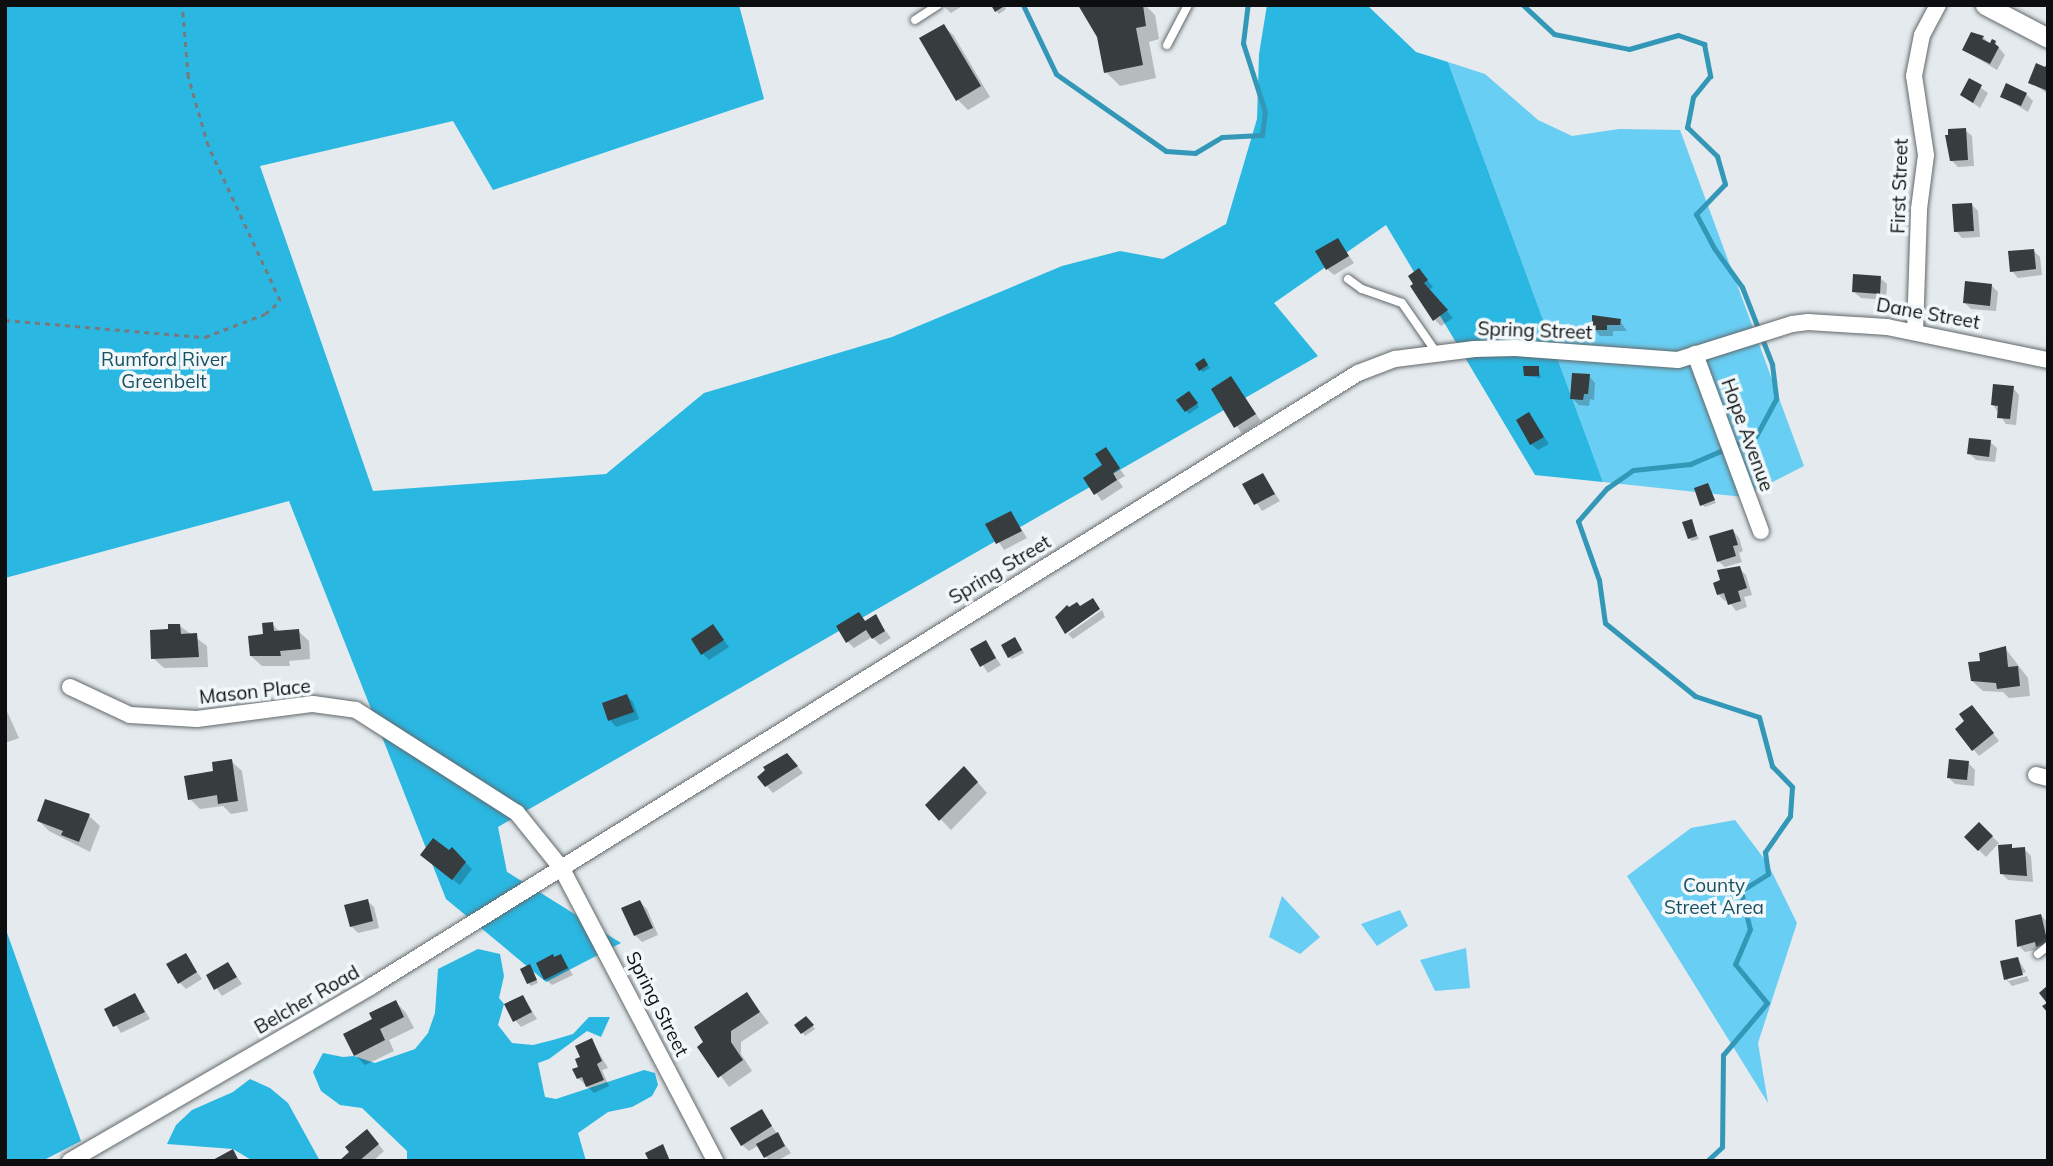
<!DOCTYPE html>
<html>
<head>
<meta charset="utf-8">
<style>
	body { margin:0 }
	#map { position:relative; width:2053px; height:1166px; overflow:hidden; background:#e4eaed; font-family:Mulish,sans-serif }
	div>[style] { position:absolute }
	.green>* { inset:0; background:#69cef3 }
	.forest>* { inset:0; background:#2ab7e2 }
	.shadow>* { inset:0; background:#0003 }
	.stream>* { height:5px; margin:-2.5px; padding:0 2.5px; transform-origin:2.5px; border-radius:2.5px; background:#3397b8 }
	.building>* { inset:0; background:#373c3e }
	.path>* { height:2.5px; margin-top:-1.25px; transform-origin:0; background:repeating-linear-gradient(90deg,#767a7c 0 5px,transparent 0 10px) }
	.roads { filter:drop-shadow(0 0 2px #62686a) drop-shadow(0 0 2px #62686a) }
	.service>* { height:8px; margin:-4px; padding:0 4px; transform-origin:4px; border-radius:4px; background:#fff }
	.minor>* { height:16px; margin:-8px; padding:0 8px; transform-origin:8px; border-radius:8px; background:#fff }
	.tertiary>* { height:19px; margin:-9.5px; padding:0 9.5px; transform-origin:9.5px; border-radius:9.5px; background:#fff }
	span { translate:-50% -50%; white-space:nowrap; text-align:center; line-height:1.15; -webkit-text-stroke:7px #f2f8fa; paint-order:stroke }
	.street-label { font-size:19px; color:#0c0e0f }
	.park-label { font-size:19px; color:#1a5062 }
	.frame { position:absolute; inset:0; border:7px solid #0c0e0f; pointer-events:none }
</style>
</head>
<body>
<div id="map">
	<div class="green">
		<i style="clip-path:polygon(1448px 62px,1485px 74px,1538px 120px,1572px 136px,1619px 129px,1680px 130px,1804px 466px,1743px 497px,1603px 482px)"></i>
		<i style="clip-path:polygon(1735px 820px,1768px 864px,1797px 923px,1758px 1043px,1768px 1103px,1627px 876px,1691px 828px)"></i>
		<i style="clip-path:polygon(1282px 896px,1320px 937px,1300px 954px,1269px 937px)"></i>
		<i style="clip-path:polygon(1400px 910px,1408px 926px,1377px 946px,1361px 924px)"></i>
		<i style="clip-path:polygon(1466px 948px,1470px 988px,1435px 991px,1420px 960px)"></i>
	</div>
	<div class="forest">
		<i style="clip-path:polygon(5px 5px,739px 5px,764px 99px,493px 190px,453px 121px,260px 166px,373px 491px,606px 474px,704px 393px,892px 337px,1062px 266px,1120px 251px,1163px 259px,1226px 224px,1257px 119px,1259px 54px,1267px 5px,1367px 5px,1416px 52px,1448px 62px,1603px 482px,1535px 475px,1386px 225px,1274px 303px,1318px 356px,498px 827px,507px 872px,621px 943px,546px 982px,446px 899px,289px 501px,5px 578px)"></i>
		<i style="clip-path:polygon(5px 927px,81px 1141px,42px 1161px,5px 1161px)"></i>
		<i style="clip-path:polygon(478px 949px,500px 954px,504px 976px,499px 998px,504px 1004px,498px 1025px,512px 1043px,533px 1045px,553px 1040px,573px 1034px,589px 1017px,610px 1017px,601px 1037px,587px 1031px,549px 1059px,538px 1063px,545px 1097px,556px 1099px,644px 1070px,655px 1073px,658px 1085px,652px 1096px,632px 1107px,608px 1112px,578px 1133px,586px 1161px,407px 1161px,407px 1151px,362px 1108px,340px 1105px,321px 1091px,313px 1072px,323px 1053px,343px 1057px,354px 1056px,375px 1063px,415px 1049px,428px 1033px,435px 1013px,438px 969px)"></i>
		<i style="clip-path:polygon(250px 1079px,270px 1088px,288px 1103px,320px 1161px,253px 1161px,233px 1149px,167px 1144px,176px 1125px,192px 1110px,233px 1092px)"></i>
	</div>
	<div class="shadow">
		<i style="clip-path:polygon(942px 5px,964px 5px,951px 13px)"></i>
		<i style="clip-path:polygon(1004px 5px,1006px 9px,999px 14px,996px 11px)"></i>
		<i style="clip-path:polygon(1079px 5px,1145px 5px,1155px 15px,1159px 39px,1149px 42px,1156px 78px,1120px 86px,1106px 72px,1098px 36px)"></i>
		<i style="clip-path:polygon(944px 26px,954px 36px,990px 97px,968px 110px,958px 100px)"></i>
		<i style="clip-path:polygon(1983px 37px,1991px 45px,1995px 43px,2005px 55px,1997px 70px,1964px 50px)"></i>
		<i style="clip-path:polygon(2048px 69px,2048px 94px,2030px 82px)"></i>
		<i style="clip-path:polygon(1970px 80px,1988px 93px,1980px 108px,1962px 95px)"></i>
		<i style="clip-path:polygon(2026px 94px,2033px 101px,2028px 112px,2002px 96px)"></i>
		<i style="clip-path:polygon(1965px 130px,1972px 136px,1974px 166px,1958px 167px,1951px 160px)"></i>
		<i style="clip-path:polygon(1972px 205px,1978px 211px,1980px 237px,1962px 238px,1956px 231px)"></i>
		<i style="clip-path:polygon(1338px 240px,1354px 263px,1334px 275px,1327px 269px)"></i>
		<i style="clip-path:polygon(2033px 250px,2040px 257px,2042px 275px,2018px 278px,2012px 271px)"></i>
		<i style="clip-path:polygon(1419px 270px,1433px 287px,1429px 290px,1453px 318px,1441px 326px,1434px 319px)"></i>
		<i style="clip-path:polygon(1880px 278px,1887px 284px,1886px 300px,1861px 298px,1854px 292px)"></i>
		<i style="clip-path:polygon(1992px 286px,1998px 292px,1996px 311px,1971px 309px,1964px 302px)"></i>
		<i style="clip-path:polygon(1620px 321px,1627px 331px,1613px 331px,1613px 336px,1600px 336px,1594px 329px)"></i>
		<i style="clip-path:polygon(1206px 363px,1210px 368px,1203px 372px,1200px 370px)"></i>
		<i style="clip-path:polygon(1538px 368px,1541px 378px,1525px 376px)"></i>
		<i style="clip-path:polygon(1589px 376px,1595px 383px,1594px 400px,1590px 399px,1589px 406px,1579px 405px,1572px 398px)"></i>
		<i style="clip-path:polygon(1231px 378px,1261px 421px,1242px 434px,1213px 389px)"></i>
		<i style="clip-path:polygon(2013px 388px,2019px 395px,2016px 425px,2006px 424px,1993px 405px)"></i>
		<i style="clip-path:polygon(1191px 396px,1199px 407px,1189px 414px,1179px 400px)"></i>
		<i style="clip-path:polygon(1529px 414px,1549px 444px,1538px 450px,1531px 444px)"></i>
		<i style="clip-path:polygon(1990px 442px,1997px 448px,1995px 462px,1976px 460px,1969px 453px)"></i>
		<i style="clip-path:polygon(1105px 449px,1125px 476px,1118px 480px,1123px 487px,1102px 501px,1085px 478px,1105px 466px)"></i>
		<i style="clip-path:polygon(1263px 475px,1280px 501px,1262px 511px,1245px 485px)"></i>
		<i style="clip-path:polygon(1707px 485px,1716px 503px,1705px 507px,1702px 505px)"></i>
		<i style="clip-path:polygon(1011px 513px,1027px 538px,1004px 550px,988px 525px)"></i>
		<i style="clip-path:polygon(1691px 521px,1699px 539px,1692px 541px,1689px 538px)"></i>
		<i style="clip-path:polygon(1733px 531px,1739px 538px,1743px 551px,1739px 553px,1742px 562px,1725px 567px,1718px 561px)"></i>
		<i style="clip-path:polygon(1739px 568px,1746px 575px,1752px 595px,1744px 597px,1747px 607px,1736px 611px,1728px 600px,1725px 601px,1718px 594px)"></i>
		<i style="clip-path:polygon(1102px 610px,1105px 617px,1073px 639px,1068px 634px)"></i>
		<i style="clip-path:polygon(859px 614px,866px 622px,875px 617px,891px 638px,880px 645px,872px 637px,854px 648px,847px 641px)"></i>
		<i style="clip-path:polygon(272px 624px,281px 633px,298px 631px,309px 641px,310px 659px,289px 661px,290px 666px,262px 666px,251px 656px)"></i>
		<i style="clip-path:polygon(180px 626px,207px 646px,208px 667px,164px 668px,153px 658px,170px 631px)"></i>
		<i style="clip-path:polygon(713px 626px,729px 647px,709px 660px,703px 654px)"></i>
		<i style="clip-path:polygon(985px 642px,1001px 665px,988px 673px,972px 649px)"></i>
		<i style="clip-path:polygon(1018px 642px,1024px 653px,1012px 659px,1009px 657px)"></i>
		<i style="clip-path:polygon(2005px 648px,2028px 678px,2030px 696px,2009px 698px,2003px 692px,1983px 691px,1972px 681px,1981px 662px)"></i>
		<i style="clip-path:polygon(627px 696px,633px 702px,639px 719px,616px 727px,610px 720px)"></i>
		<i style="clip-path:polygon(5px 707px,19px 738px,5px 743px)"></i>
		<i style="clip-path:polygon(1978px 713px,1999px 741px,1979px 756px,1973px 749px)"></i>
		<i style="clip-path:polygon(231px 761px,242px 771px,248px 811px,231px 814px,223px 806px,200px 809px,190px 799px)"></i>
		<i style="clip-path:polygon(774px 761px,777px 763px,794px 762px,803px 773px,773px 793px,759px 777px)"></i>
		<i style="clip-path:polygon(1968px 763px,1975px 770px,1974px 786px,1955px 784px,1949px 778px)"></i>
		<i style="clip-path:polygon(974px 778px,987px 793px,951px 830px,927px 805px)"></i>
		<i style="clip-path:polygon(89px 816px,100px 826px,90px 852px,49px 831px,39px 821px)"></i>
		<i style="clip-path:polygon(1979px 824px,1999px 843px,1986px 857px,1966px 837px)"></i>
		<i style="clip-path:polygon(452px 849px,472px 869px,460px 885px,429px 861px)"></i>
		<i style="clip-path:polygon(2024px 849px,2031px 856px,2033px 882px,2008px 880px,2002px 874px)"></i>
		<i style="clip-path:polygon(367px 901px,374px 907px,379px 928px,358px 933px,351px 926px)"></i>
		<i style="clip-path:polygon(640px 902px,647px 909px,658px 935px,642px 942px,635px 935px)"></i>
		<i style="clip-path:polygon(2041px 915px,2047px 922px,2048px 951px,2040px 949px,2025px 952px,2019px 946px)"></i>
		<i style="clip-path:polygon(185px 955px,202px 979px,186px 989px,179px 982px)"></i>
		<i style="clip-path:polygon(561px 956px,573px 975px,552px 985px,545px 979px)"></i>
		<i style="clip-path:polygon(2018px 959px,2026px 972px,2008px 977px,2008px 981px,2027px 976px,2029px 981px,2012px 986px,2006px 979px)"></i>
		<i style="clip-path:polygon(228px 964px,242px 984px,222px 996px,208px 976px)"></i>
		<i style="clip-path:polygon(532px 969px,538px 983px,531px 986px,528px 983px)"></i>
		<i style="clip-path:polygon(747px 994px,769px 1023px,741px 1042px,741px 1054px,752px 1071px,729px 1087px,700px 1048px)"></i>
		<i style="clip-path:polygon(135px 995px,150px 1019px,121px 1033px,106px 1009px)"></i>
		<i style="clip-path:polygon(523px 997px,537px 1019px,521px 1027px,515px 1020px)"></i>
		<i style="clip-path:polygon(396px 1002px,406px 1013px,414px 1028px,389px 1040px,394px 1051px,365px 1065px,355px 1055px,374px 1020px)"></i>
		<i style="clip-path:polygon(809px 1021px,815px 1029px,805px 1036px,797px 1025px)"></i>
		<i style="clip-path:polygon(592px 1041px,608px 1068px,602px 1070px,609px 1086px,594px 1093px,578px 1078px,583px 1058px)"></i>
		<i style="clip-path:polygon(761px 1111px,791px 1153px,777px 1161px,769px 1161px,759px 1145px,749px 1151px,742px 1145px)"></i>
		<i style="clip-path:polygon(373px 1138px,384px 1151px,373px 1161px,341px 1161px)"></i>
	</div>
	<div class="stream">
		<i style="left:1023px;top:5px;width:76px;rotate:64.4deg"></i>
		<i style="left:1056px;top:74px;width:134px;rotate:35deg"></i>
		<i style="left:1166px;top:151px;width:29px;rotate:4deg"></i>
		<i style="left:1195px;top:153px;width:31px;rotate:-31deg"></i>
		<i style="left:1222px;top:137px;width:40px;rotate:-2.9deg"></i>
		<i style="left:1262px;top:135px;width:23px;rotate:-83deg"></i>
		<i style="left:1265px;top:112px;width:72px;rotate:-107.7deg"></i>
		<i style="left:1243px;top:43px;width:38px;rotate:-83deg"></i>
		<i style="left:1523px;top:5px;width:42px;rotate:43.1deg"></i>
		<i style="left:1554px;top:34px;width:76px;rotate:11.3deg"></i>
		<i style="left:1629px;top:49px;width:51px;rotate:-15.9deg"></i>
		<i style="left:1678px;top:35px;width:28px;rotate:19deg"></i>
		<i style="left:1704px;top:44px;width:33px;rotate:79deg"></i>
		<i style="left:1710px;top:76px;width:27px;rotate:129deg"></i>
		<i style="left:1693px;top:97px;width:31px;rotate:101deg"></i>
		<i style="left:1687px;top:127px;width:42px;rotate:44deg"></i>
		<i style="left:1717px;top:156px;width:29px;rotate:74deg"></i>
		<i style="left:1725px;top:184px;width:42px;rotate:134deg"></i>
		<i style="left:1696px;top:214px;width:38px;rotate:62deg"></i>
		<i style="left:1714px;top:248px;width:48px;rotate:54.3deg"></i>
		<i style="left:1742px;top:287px;width:83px;rotate:68.7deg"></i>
		<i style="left:1772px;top:364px;width:35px;rotate:83deg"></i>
		<i style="left:1776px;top:399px;width:42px;rotate:118.4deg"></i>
		<i style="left:1756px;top:436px;width:72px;rotate:157deg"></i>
		<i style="left:1690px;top:464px;width:57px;rotate:174deg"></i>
		<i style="left:1633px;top:470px;width:32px;rotate:145deg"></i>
		<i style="left:1607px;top:488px;width:44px;rotate:131.3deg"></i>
		<i style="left:1578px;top:521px;width:63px;rotate:70.4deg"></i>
		<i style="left:1599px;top:580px;width:43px;rotate:82.1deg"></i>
		<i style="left:1605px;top:623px;width:116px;rotate:39deg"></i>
		<i style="left:1695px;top:696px;width:67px;rotate:18.2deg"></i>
		<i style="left:1759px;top:717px;width:51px;rotate:75.1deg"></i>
		<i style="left:1772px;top:766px;width:29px;rotate:46deg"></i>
		<i style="left:1792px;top:787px;width:29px;rotate:94deg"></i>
		<i style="left:1790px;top:816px;width:44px;rotate:124.8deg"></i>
		<i style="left:1765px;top:852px;width:22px;rotate:82deg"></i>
		<i style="left:1768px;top:874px;width:32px;rotate:148deg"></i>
		<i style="left:1741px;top:891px;width:39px;rotate:77deg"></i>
		<i style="left:1750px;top:929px;width:38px;rotate:113deg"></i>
		<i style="left:1735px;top:964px;width:50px;rotate:50.6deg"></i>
		<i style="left:1767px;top:1003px;width:68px;rotate:130.2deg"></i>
		<i style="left:1723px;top:1055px;width:92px;rotate:90.6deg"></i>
		<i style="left:1722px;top:1147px;width:21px;rotate:137deg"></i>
	</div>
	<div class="building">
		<i style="clip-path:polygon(991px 5px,1006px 5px,995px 12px)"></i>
		<i style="clip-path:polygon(1078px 5px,1143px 5px,1146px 26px,1136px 28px,1143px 65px,1104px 73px,1097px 37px)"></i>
		<i style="clip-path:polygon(944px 24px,981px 86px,956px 101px,919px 38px)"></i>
		<i style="clip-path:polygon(1971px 32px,1984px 36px,1982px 39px,1990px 43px,1992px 39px,1996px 41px,1995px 44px,1999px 47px,1990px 64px,1962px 50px)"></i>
		<i style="clip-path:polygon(2048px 62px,2048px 91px,2028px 83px,2036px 63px,2045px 67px)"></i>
		<i style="clip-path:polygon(1969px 78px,1982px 85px,1973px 103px,1960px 95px)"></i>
		<i style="clip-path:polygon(2006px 83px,2027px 93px,2021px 106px,2000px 97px)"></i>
		<i style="clip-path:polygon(1966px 128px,1968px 160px,1950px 161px,1945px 135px,1948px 135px,1948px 129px)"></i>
		<i style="clip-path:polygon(1972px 203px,1974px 231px,1954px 232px,1952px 204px)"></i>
		<i style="clip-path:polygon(1338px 238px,1349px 256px,1326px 270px,1315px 251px)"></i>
		<i style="clip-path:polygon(2034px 249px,2036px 269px,2010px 272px,2008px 251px)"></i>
		<i style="clip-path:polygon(1419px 268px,1428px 280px,1424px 283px,1448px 310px,1433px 321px,1410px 286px,1413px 284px,1408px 276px)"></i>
		<i style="clip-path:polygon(1853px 274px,1881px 276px,1880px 294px,1852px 292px)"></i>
		<i style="clip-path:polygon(1965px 281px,1992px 284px,1990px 306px,1963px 303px)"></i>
		<i style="clip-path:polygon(1592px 315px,1621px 319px,1620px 325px,1607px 325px,1607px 330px,1592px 330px)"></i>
		<i style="clip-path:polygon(1204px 358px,1208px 365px,1199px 371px,1195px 364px)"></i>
		<i style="clip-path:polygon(1523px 366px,1539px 366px,1539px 376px,1524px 376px)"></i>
		<i style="clip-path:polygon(1572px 373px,1590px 374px,1588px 394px,1584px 394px,1583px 400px,1570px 399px)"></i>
		<i style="clip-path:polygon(1231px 376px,1256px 414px,1234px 428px,1211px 389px)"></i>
		<i style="clip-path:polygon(1993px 384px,2014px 386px,2010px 419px,1997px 418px,1998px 406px,1991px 405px)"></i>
		<i style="clip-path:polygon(1189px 391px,1198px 403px,1185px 412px,1176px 400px)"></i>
		<i style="clip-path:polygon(1529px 412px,1544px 437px,1530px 445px,1516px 420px)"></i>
		<i style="clip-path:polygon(1969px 438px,1991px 440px,1989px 457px,1967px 454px)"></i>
		<i style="clip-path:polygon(1106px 447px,1120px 468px,1113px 473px,1117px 480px,1094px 495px,1083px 478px,1102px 465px,1095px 454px)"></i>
		<i style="clip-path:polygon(1263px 473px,1275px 494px,1254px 505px,1242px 484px)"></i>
		<i style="clip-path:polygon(1708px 483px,1715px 500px,1700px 506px,1694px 488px)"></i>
		<i style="clip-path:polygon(1011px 511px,1022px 531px,996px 544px,985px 524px)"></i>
		<i style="clip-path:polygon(1692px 519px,1697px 536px,1688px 539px,1682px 522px)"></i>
		<i style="clip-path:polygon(1733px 529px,1738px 545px,1733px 546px,1736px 556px,1717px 562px,1709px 536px)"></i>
		<i style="clip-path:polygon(1740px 566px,1747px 588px,1738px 591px,1741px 601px,1728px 605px,1724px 593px,1717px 595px,1713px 583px,1720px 580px,1717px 570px)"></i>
		<i style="clip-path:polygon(1093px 598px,1100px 609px,1065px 634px,1055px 617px,1067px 605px,1069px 607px,1077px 602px,1080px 606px)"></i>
		<i style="clip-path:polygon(859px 612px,865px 621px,876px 614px,885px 631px,872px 639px,866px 630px,846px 643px,836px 626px)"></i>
		<i style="clip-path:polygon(273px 622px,274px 631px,299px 629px,301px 649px,280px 651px,281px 656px,250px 656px,248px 636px,263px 634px,262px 623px)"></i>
		<i style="clip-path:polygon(168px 624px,180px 624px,181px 634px,197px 633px,199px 657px,151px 659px,150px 630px,168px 629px)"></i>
		<i style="clip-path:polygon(713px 624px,724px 640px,701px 655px,691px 639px)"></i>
		<i style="clip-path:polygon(1015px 637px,1022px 650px,1008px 658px,1001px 645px)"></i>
		<i style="clip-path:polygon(986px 640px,996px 658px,980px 667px,970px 649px)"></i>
		<i style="clip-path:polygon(2006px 646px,2008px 667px,2018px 666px,2020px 686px,1997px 689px,1996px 683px,1971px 681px,1968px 662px,1980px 661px,1979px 653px)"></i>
		<i style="clip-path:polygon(627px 694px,634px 712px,608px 721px,602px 703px)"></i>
		<i style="clip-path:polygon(1972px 705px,1994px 733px,1972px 751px,1955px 729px,1964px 721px,1959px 714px)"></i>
		<i style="clip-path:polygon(787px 753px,798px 766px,765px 787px,757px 777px,765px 770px,763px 767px)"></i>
		<i style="clip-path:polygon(232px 759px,238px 801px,218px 804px,217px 795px,188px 800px,184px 776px,213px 771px,212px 762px)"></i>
		<i style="clip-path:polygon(1949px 759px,1969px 761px,1967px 780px,1947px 778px)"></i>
		<i style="clip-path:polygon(964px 766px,978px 782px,939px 821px,925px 805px)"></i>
		<i style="clip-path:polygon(45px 799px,90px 814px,79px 842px,61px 835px,63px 831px,37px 821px)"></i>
		<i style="clip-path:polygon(1979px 822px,1993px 836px,1978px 851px,1964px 837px)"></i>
		<i style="clip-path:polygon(433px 838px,449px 850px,452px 847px,466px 862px,452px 880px,420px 855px)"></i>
		<i style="clip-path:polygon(2012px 844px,2012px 848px,2025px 847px,2027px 876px,2000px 874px,1998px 845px)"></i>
		<i style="clip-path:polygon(368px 899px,373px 921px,350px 927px,344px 905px)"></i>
		<i style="clip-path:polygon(640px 900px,653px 928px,634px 936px,621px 908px)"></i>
		<i style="clip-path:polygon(2041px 914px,2048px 944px,2036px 947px,2035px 942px,2017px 947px,2015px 920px)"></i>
		<i style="clip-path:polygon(186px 953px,197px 972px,178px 984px,166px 964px)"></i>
		<i style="clip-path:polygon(553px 954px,554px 957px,561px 954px,568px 968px,544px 980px,536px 963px)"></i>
		<i style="clip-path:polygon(2018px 957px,2023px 975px,2004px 980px,2000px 961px)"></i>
		<i style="clip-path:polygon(228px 962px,237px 977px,214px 990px,206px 975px)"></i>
		<i style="clip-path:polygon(530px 964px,537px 980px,527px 984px,520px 969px)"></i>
		<i style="clip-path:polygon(2048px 985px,2048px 1013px,2042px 1006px,2047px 1003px,2039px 993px)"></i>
		<i style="clip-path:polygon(747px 992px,760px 1012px,731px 1031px,731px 1042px,743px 1060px,718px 1078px,697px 1047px,703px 1042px,694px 1027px)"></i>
		<i style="clip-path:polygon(135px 993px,145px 1012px,113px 1027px,104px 1009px)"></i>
		<i style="clip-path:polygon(523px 995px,532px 1012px,513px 1022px,504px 1004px)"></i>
		<i style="clip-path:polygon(396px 1000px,404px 1017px,380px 1029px,385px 1040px,354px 1056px,343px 1034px,372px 1019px,369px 1013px)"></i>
		<i style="clip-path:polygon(806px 1016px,814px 1025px,801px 1034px,794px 1025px)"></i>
		<i style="clip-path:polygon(592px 1038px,602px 1061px,597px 1064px,604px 1080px,586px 1087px,582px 1077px,577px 1079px,572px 1069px,578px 1067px,575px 1059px,580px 1057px,575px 1046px)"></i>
		<i style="clip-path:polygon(762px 1109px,772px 1126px,741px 1146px,730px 1128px)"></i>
		<i style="clip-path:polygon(367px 1129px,379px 1144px,359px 1161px,339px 1161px,349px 1152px,345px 1147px)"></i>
		<i style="clip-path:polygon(778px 1132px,785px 1146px,764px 1158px,756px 1144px)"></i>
		<i style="clip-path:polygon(663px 1144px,670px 1161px,649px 1161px,645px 1153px)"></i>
		<i style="clip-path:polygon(233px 1149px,239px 1161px,211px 1161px)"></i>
	</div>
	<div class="path">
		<i style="left:5px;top:320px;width:201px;rotate:4.9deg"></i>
		<i style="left:205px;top:337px;width:64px;rotate:-21deg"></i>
		<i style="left:265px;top:314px;width:20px;rotate:-41deg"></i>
		<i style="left:280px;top:301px;width:171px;rotate:-114.9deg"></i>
		<i style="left:208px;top:146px;width:72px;rotate:-106.2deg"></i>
		<i style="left:188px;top:77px;width:72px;rotate:-94.8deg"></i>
	</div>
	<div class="roads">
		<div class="service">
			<i style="left:915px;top:20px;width:27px;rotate:-33deg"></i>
			<i style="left:1167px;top:45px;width:45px;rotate:-62.3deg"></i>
			<i style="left:1348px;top:279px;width:17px;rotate:36deg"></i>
			<i style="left:1362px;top:289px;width:42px;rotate:19.3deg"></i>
			<i style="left:1402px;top:303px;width:60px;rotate:55.2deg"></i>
			<i style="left:2038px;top:954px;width:13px;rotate:-39deg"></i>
		</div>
		<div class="minor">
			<i style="left:1915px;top:332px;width:123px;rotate:-88.1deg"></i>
			<i style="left:1919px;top:209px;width:54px;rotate:-82.6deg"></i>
			<i style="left:1926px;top:155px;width:80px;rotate:-98.6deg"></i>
			<i style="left:1914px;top:76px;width:42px;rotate:-79deg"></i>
			<i style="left:1922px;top:35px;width:34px;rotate:-62deg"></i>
			<i style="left:1695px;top:354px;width:189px;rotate:69.6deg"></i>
			<i style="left:70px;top:687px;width:66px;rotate:25deg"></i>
			<i style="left:130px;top:715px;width:67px;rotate:3.4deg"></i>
			<i style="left:197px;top:719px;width:117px;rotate:-7.4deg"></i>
			<i style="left:313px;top:704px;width:43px;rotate:7.9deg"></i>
			<i style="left:356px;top:710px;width:191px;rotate:32.6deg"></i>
			<i style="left:517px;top:813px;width:72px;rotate:51.2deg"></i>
			<i style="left:562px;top:869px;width:330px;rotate:62.3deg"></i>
			<i style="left:2036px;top:775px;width:12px;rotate:14deg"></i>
			<i style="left:70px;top:1161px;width:347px;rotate:-30.1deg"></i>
			<i style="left:370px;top:987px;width:1163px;rotate:-31.86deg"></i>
			<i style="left:1358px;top:373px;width:40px;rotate:-21deg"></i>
			<i style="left:1395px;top:359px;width:80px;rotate:-7.2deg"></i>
			<i style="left:1474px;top:349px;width:41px;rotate:-1.4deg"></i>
			<i style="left:1515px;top:348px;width:163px;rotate:4.2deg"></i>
			<i style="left:1678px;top:360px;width:120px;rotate:-17.5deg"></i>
			<i style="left:1792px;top:324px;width:16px;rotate:-7deg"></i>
			<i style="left:1808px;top:322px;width:79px;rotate:3.6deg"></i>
			<i style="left:1887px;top:327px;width:164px;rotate:11.6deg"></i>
		</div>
		<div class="tertiary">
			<i style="left:1985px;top:5px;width:71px;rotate:27.6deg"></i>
		</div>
	</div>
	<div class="street-label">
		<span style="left:1900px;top:186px;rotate:-88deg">First Street</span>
		<span style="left:1928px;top:314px;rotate:10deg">Dane Street</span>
		<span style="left:1535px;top:331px;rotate:2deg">Spring Street</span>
		<span style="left:1747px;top:435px;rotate:70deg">Hope Avenue</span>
		<span style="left:1000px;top:570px;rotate:-31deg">Spring Street</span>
		<span style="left:255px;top:692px;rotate:-6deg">Mason Place</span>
		<span style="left:307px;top:1000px;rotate:-30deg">Belcher Road</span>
		<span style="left:657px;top:1004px;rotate:63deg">Spring Street</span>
	</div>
	<div class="park-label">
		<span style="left:164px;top:371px">Rumford River<br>Greenbelt</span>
		<span style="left:1714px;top:897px">County<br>Street Area</span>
	</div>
	<div class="frame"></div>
</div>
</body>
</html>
